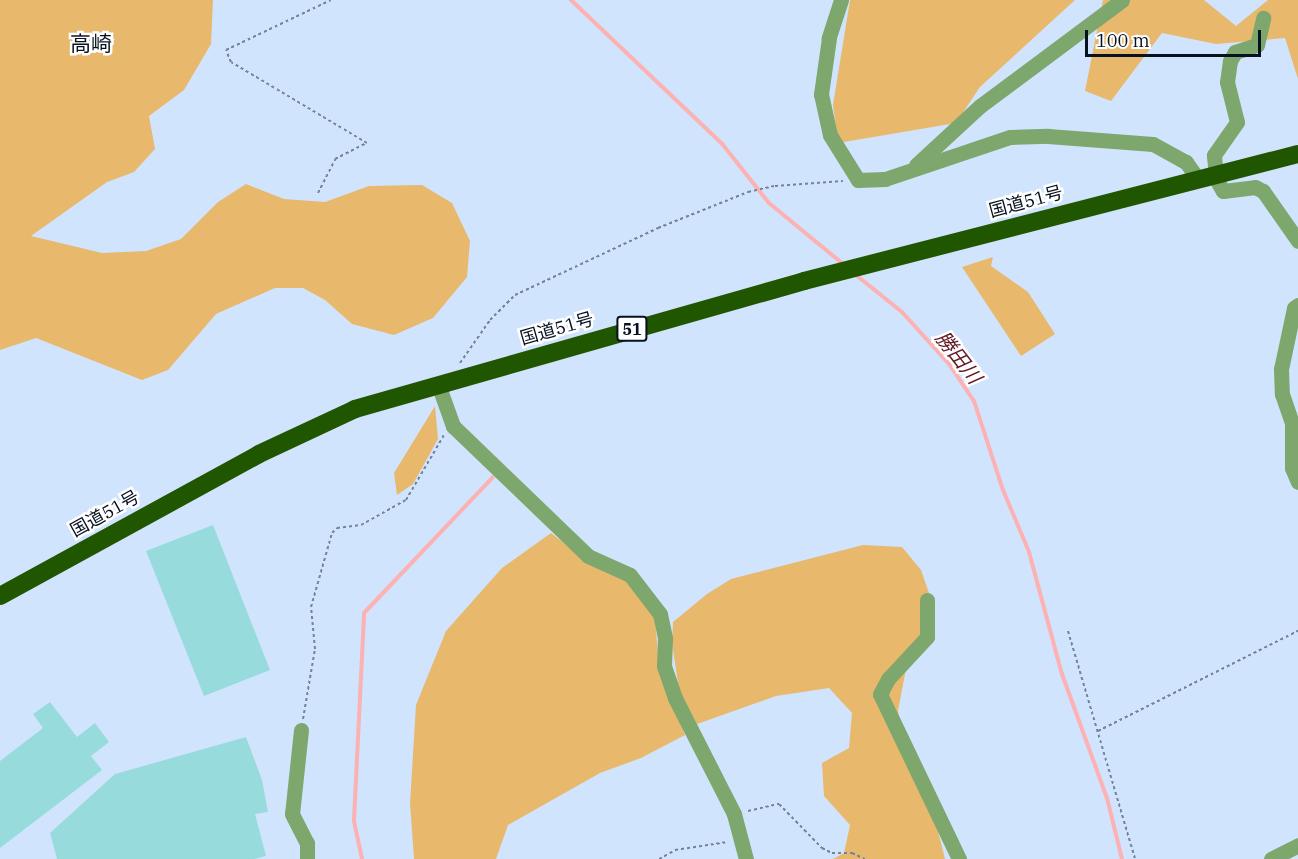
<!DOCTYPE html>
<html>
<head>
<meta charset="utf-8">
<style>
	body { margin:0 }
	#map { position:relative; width:1298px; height:859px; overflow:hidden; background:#d1e4fd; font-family:"IBM Plex Serif","Noto Sans JP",serif }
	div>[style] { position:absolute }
	.green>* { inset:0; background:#e8b86d }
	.stream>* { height:4px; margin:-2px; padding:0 2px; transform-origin:2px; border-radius:2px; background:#fcb1b3 }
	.building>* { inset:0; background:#98dbdc }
	.path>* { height:2px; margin-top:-1px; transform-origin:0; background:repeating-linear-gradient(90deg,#748397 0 3px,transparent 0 6px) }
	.minor>* { height:15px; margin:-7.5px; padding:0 7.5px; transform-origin:7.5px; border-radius:7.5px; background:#7da76d }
	.highway>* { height:18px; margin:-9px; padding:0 9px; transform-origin:9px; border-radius:9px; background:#215600 }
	span { translate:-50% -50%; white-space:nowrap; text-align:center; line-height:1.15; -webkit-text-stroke:5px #fff; paint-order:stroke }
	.shield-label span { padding:2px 4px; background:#fff; border:2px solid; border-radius:4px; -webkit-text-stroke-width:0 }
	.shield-label { font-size:16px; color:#07111f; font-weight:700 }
	.street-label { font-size:18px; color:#07111f }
	.water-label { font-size:20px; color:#621822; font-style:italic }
	.quarter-label { font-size:21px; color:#07111f }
	.scale { position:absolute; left:1085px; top:30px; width:176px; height:27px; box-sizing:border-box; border:3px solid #07111f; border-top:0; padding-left:8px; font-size:18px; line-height:21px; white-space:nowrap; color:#07111f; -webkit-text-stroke:4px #fff; paint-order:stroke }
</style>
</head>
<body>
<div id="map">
	<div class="green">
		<i style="clip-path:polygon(0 0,213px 0,211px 44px,184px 90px,149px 116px,155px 149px,134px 172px,107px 182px,31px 236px,102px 253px,146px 251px,181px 239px,218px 202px,246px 184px,284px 199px,325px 202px,369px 186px,422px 185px,452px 203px,470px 241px,467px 277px,433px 318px,394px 335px,352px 324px,325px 300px,303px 288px,275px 288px,216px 314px,168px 370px,142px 380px,36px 338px,0 350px)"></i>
		<i style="clip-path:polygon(850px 0,1075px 0,980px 87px,956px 123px,838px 143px,833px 105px)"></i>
		<i style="clip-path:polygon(1103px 0,1204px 0,1236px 26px,1268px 0,1298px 0,1298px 79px,1285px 38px,1216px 44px,1162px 33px,1111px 101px,1085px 91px)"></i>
		<i style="clip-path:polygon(993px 257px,991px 266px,1028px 292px,1055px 334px,1021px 356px,962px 267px)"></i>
		<i style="clip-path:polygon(435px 406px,438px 439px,413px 484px,397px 495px,394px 473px)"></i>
		<i style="clip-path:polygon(551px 533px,593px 566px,631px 582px,655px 618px,659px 666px,685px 735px,641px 758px,600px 773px,508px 825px,496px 859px,414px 859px,410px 803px,416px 705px,446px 631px,502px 568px)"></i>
		<i style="clip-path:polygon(863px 545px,902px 547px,921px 570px,930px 596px,925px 634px,908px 658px,898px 711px,906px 756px,934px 815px,945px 859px,833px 859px,844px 853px,850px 825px,824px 796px,822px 763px,849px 748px,852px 713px,829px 688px,776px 696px,697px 724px,679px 690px,672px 643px,673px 622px,707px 594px,731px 579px)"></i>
	</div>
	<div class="stream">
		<i style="left:571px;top:0;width:210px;rotate:43.6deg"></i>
		<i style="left:723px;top:145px;width:74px;rotate:51.6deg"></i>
		<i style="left:769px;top:203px;width:96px;rotate:39.5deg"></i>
		<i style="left:856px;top:275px;width:59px;rotate:38.8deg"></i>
		<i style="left:902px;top:312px;width:70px;rotate:47.9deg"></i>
		<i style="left:949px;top:364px;width:45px;rotate:56deg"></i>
		<i style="left:974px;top:401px;width:94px;rotate:72deg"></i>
		<i style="left:1003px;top:490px;width:67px;rotate:67.2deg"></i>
		<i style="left:1029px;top:552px;width:126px;rotate:74.9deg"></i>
		<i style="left:1062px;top:674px;width:132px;rotate:70.1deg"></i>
		<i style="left:1107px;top:798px;width:63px;rotate:76.2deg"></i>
		<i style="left:362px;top:859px;width:40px;rotate:-102deg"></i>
		<i style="left:354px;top:820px;width:207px;rotate:-87.2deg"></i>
		<i style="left:364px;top:613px;width:187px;rotate:-46.5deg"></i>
	</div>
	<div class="building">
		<i style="clip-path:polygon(213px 525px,270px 670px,204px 696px,146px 551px)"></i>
		<i style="clip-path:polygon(50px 702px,77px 737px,95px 723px,109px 742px,91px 756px,102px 770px,0 848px,0 761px,43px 728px,33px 714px)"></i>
		<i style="clip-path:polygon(246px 737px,262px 780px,268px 812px,255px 814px,266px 856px,254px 859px,57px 859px,50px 833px,115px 774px)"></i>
	</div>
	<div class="path">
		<i style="left:318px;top:193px;width:38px;rotate:-63deg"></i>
		<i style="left:335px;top:159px;width:36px;rotate:-27deg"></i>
		<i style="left:367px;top:143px;width:158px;rotate:-149.2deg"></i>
		<i style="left:231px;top:62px;width:13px;rotate:-113deg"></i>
		<i style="left:226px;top:50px;width:116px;rotate:-25.5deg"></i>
		<i style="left:460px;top:363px;width:52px;rotate:-55.1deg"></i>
		<i style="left:490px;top:320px;width:35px;rotate:-45deg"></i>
		<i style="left:515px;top:295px;width:158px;rotate:-25.1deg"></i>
		<i style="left:658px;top:228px;width:97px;rotate:-21.8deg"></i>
		<i style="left:748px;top:192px;width:28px;rotate:-13deg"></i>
		<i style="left:775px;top:186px;width:68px;rotate:-4.2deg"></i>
		<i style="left:1068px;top:631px;width:238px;rotate:73.6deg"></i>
		<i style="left:303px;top:719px;width:71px;rotate:-80.3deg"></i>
		<i style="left:315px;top:649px;width:42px;rotate:-95.4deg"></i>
		<i style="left:311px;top:607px;width:77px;rotate:-74.2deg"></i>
		<i style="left:332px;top:533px;width:7px;rotate:-45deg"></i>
		<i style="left:337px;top:528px;width:24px;rotate:-7deg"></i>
		<i style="left:361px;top:525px;width:51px;rotate:-29.1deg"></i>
		<i style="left:406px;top:500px;width:75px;rotate:-59.7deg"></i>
		<i style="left:1098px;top:731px;width:224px;rotate:-26.6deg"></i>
		<i style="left:748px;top:811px;width:32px;rotate:-13deg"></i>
		<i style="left:779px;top:804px;width:62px;rotate:45.7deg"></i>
		<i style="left:822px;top:848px;width:11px;rotate:27deg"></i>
		<i style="left:832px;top:853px;width:20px"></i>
		<i style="left:852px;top:853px;width:14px;rotate:25deg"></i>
		<i style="left:659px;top:859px;width:18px;rotate:-29deg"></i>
		<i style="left:675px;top:850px;width:53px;rotate:-8.7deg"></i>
	</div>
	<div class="minor">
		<i style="left:841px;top:0;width:40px;rotate:108deg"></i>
		<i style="left:829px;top:38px;width:57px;rotate:98.1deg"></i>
		<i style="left:821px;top:94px;width:42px;rotate:77.6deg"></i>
		<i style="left:830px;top:135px;width:53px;rotate:58.1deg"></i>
		<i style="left:858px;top:180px;width:27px;rotate:-2deg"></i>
		<i style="left:885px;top:179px;width:132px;rotate:-18.6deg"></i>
		<i style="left:1010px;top:137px;width:38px;rotate:-2deg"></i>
		<i style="left:1048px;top:136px;width:105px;rotate:4.4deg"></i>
		<i style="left:1153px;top:144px;width:38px;rotate:29deg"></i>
		<i style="left:1186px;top:162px;width:21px;rotate:55deg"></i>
		<i style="left:916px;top:165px;width:87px;rotate:-42.7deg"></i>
		<i style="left:980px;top:106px;width:177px;rotate:-36.7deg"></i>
		<i style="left:1214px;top:175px;width:18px;rotate:61deg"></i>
		<i style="left:1223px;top:191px;width:32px;rotate:-7deg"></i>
		<i style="left:1255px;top:187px;width:9px;rotate:27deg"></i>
		<i style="left:1263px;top:191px;width:61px;rotate:55deg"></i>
		<i style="left:1216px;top:175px;width:20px;rotate:-96deg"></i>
		<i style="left:1214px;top:155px;width:40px;rotate:-55.1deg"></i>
		<i style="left:1237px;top:122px;width:41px;rotate:-104deg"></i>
		<i style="left:1227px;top:82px;width:21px;rotate:-82deg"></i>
		<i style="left:1230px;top:61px;width:10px;rotate:-61deg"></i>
		<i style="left:1235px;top:52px;width:23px;rotate:-18deg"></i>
		<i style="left:1257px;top:45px;width:28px;rotate:-77deg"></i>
		<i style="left:1298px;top:305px;width:5px;rotate:143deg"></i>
		<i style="left:1294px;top:308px;width:62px;rotate:102deg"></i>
		<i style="left:1281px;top:369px;width:25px;rotate:88deg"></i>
		<i style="left:1282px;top:394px;width:31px;rotate:71deg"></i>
		<i style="left:1292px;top:423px;width:45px;rotate:90deg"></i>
		<i style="left:1292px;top:468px;width:15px;rotate:67deg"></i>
		<i style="left:438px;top:384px;width:45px;rotate:70.3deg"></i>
		<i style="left:453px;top:426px;width:187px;rotate:43.9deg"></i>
		<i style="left:588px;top:556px;width:46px;rotate:24.3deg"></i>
		<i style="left:630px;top:575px;width:49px;rotate:52.4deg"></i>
		<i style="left:660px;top:614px;width:25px;rotate:78deg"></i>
		<i style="left:665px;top:638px;width:28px;rotate:92deg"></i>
		<i style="left:664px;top:666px;width:34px;rotate:71deg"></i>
		<i style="left:675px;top:698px;width:130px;rotate:63deg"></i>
		<i style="left:734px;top:814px;width:47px;rotate:75.1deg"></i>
		<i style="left:927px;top:600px;width:37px;rotate:90deg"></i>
		<i style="left:927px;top:637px;width:57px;rotate:132.9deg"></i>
		<i style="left:888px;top:679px;width:17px;rotate:118deg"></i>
		<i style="left:880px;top:694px;width:183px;rotate:64.4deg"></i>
		<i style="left:301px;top:730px;width:84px;rotate:96.1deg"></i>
		<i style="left:292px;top:814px;width:33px;rotate:63deg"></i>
		<i style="left:307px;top:843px;width:16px;rotate:90deg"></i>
		<i style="left:1271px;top:859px;width:30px;rotate:-27deg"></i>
	</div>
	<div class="highway">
		<i style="left:0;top:596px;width:295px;rotate:-28.7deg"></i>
		<i style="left:259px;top:454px;width:106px;rotate:-25.1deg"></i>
		<i style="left:355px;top:409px;width:467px;rotate:-15.9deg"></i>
		<i style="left:804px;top:281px;width:510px;rotate:-14.42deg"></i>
	</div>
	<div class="shield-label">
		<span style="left:632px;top:329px">51</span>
	</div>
	<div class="street-label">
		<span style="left:1026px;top:202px;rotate:-15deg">国道51号</span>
		<span style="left:557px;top:329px;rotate:-16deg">国道51号</span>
		<span style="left:105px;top:514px;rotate:-29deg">国道51号</span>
	</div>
	<div class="water-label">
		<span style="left:959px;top:357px;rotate:52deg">勝田川</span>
	</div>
	<div class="quarter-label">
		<span style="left:91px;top:43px">高崎</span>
	</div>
	<div class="scale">100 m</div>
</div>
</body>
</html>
